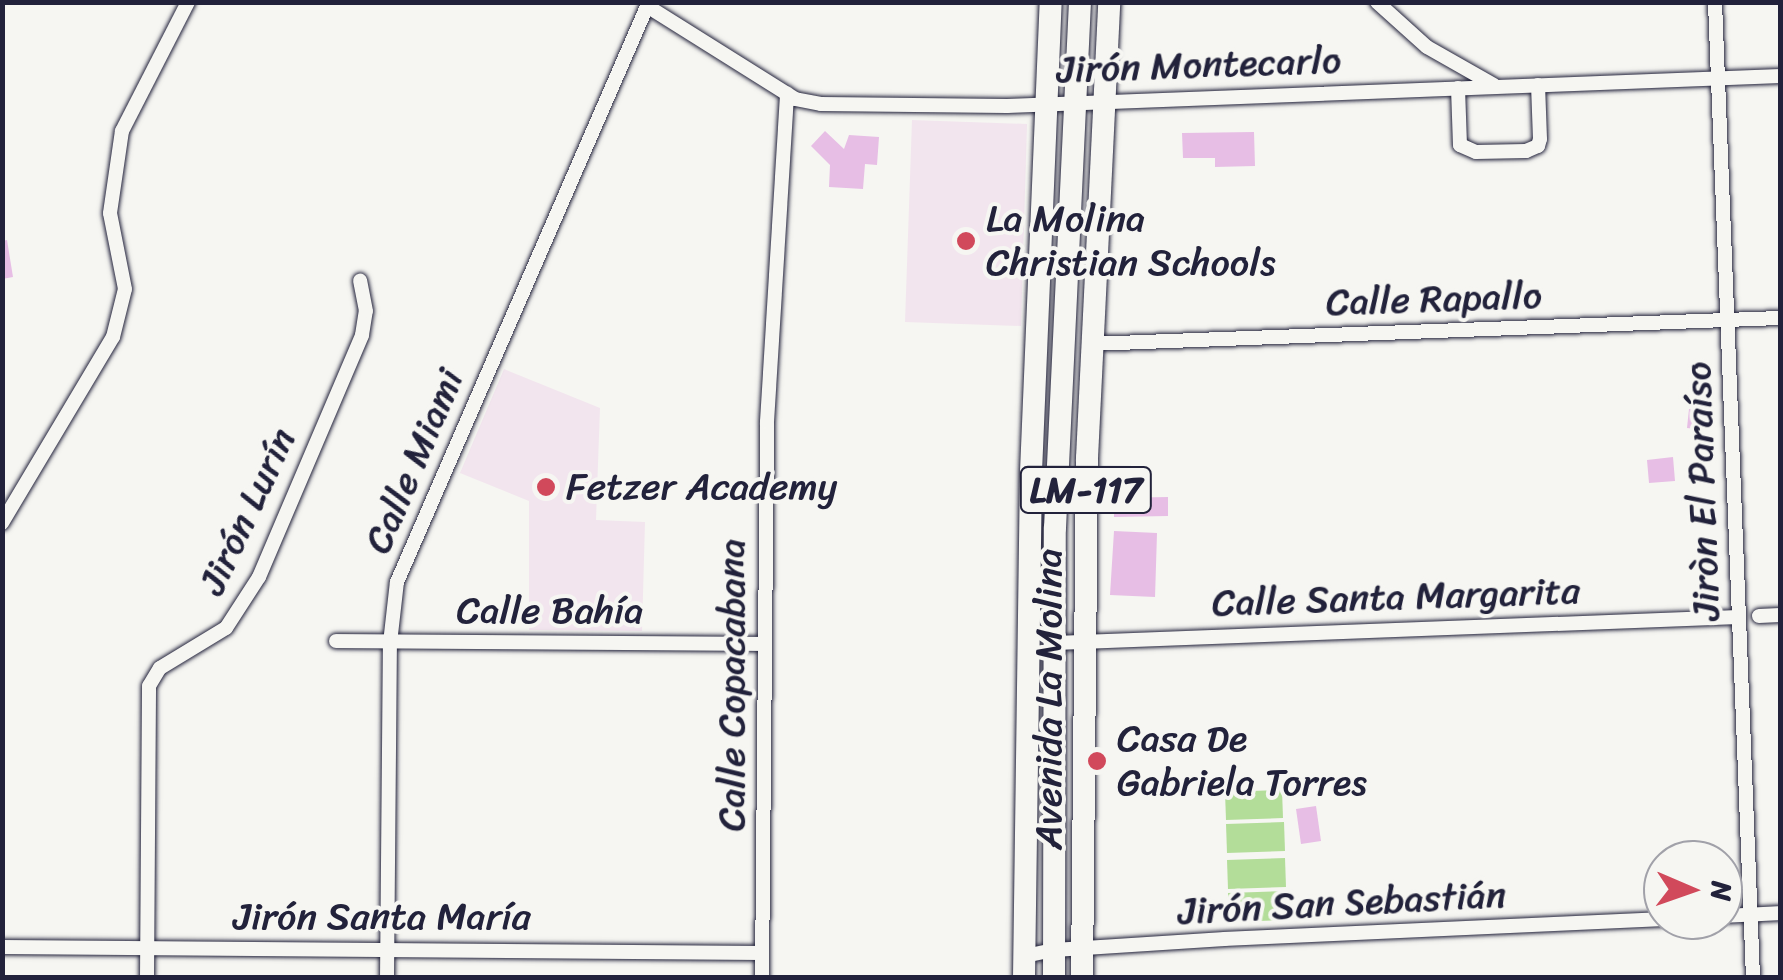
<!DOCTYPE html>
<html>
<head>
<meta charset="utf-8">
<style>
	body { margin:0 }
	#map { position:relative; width:1783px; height:980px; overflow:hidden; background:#f6f6f2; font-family:Sriracha,sans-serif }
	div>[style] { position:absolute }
	.built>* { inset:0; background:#f2e5ee }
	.green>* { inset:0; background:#b3dd99 }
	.building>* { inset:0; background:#e7bee5 }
	.roads { filter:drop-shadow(0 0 2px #22223b) drop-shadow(0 0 2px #22223b) }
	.minor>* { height:14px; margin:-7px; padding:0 7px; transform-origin:7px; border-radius:7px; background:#f6f6f2 }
	.primary>* { height:22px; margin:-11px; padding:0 11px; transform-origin:11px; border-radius:11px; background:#f6f6f2 }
	.dots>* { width:28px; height:28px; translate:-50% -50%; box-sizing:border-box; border:5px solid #f6f6f2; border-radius:50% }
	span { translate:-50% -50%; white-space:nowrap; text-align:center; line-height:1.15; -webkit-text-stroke:8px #f6f6f2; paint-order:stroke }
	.shield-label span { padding:2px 8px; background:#f6f6f2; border:2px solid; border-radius:8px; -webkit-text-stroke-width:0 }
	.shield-label { font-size:35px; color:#22223b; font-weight:700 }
	.street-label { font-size:38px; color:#22223b }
	.poi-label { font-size:38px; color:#22223b }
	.left { translate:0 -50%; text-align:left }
	.frame { position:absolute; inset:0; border:5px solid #22223b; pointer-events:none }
	.north { position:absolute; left:1643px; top:840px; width:100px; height:100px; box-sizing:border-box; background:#f6f6f2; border:2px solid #a1a1a9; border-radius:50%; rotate:92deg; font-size:28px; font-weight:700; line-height:40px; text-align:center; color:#22223b }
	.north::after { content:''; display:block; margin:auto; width:35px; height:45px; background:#d1495b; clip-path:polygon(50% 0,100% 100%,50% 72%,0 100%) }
</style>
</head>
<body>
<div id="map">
	<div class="built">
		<i style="clip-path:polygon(912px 120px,1027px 124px,1021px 326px,905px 322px)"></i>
		<i style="clip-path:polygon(504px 369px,600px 408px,596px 520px,645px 522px,642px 631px,529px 630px,529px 501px,460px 473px)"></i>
	</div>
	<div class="green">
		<i style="clip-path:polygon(1282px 790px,1283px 818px,1226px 820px,1225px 792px)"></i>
		<i style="clip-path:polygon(1284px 822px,1285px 851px,1227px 853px,1226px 824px)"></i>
		<i style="clip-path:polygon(1285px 858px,1286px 887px,1228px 889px,1227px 860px)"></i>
		<i style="clip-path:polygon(1286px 891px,1287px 920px,1230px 922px,1228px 893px)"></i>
	</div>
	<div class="building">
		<i style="clip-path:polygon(825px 131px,844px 149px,849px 135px,879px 137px,877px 165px,865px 164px,863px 189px,829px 187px,830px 165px,811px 146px)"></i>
		<i style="clip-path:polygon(1254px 132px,1255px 166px,1215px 167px,1215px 158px,1183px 158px,1182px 133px)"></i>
		<i style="clip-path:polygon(7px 240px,13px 277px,2px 279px,2px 241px)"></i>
		<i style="clip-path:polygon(1689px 409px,1709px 410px,1707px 430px,1687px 428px)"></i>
		<i style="clip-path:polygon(1673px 457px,1675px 481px,1649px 483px,1647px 460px)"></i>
		<i style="clip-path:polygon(1168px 497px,1168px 516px,1114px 517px,1114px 498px)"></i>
		<i style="clip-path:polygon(1114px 531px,1157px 533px,1155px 597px,1110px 595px)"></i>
		<i style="clip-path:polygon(1316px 806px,1321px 841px,1301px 844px,1296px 809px)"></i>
	</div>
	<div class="roads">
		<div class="minor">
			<i style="left:1377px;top:2px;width:67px;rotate:42deg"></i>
			<i style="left:1427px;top:47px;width:77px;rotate:29.6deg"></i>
			<i style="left:1715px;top:2px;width:977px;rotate:87.77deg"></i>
			<i style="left:647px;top:6px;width:175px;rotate:32.1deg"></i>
			<i style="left:795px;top:99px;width:26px;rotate:11deg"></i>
			<i style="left:821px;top:104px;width:186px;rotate:0.6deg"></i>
			<i style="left:1007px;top:106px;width:774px;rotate:-2.22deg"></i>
			<i style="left:1458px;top:88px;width:57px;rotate:88deg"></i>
			<i style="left:1460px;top:145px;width:17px;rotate:24deg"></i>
			<i style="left:1476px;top:152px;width:50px;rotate:-1.1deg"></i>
			<i style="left:1526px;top:151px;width:13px;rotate:-23deg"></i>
			<i style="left:1538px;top:146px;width:7px;rotate:-74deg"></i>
			<i style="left:1540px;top:139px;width:54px;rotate:-92.1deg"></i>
			<i style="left:1090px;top:344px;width:690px;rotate:-2.16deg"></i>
			<i style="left:2px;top:523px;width:217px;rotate:-59.2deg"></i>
			<i style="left:113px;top:337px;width:49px;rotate:-76deg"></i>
			<i style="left:125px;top:289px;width:77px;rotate:-101.2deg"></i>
			<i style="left:110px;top:213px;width:83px;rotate:-81.7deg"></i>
			<i style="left:122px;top:131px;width:145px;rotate:-62.9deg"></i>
			<i style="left:1759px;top:616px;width:21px;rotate:-3deg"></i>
			<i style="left:336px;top:641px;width:428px;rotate:0.4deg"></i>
			<i style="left:1055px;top:643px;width:684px;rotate:-2.18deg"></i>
			<i style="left:1723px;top:916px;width:57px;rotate:-3deg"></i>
			<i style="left:2px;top:947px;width:760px;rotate:0.45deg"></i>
			<i style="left:1025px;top:956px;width:30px;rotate:-12deg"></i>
			<i style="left:1054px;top:950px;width:171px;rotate:-3.7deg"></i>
			<i style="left:1225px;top:939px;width:438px;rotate:-2.6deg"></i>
			<i style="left:147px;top:978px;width:292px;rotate:-89.6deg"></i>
			<i style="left:149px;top:686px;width:21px;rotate:-59deg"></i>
			<i style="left:160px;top:668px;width:77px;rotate:-31.2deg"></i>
			<i style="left:226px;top:628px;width:61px;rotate:-57.1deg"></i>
			<i style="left:259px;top:577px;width:263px;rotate:-66.9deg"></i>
			<i style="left:362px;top:335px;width:24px;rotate:-81deg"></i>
			<i style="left:366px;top:311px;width:31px;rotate:-101deg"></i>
			<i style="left:387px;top:978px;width:335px;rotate:-89.5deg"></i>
			<i style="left:390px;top:643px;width:61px;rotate:-83.5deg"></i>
			<i style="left:397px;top:582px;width:632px;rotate:-66.52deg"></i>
			<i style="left:762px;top:978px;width:556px;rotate:-89.48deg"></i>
			<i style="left:767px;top:422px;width:329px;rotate:-86.5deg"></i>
		</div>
		<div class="primary">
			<i style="left:1024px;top:978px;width:506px;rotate:-89.21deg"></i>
			<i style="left:1031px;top:472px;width:470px;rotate:-87.6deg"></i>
			<i style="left:1054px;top:978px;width:450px;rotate:-89.9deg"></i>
			<i style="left:1055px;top:528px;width:527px;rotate:-87.28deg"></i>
			<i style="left:1082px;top:978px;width:520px;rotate:-89.45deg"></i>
			<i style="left:1087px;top:458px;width:457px;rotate:-87.2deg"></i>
		</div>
	</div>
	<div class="dots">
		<i style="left:966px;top:241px;background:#d1495b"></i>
		<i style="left:546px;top:487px;background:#d1495b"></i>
		<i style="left:1097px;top:761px;background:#d1495b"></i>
	</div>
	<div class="shield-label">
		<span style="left:1086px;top:490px">LM-117</span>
	</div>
	<div class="street-label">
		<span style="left:1199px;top:65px;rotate:-2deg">Jirón Montecarlo</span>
		<span style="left:1434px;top:299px;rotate:-2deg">Calle Rapallo</span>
		<span style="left:414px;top:461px;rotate:-67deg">Calle Miami</span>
		<span style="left:1702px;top:491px;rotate:-92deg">Jiròn El Paraíso</span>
		<span style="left:247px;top:511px;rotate:-65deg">Jirón Lurín</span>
		<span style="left:1396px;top:597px;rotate:-2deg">Calle Santa Margarita</span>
		<span style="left:550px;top:611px">Calle Bahía</span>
		<span style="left:732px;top:685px;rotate:-90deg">Calle Copacabana</span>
		<span style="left:1049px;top:699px;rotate:-90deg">Avenida La Molina</span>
		<span style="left:1342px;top:903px;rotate:-3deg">Jirón San Sebastián</span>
		<span style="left:382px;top:917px">Jirón Santa María</span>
	</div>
	<div class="poi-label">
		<span class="left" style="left:986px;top:241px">La Molina<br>Christian Schools</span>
		<span class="left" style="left:566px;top:487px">Fetzer Academy</span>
		<span class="left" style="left:1117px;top:761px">Casa De<br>Gabriela Torres</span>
	</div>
	<div class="frame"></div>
	<div class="north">N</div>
</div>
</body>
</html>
